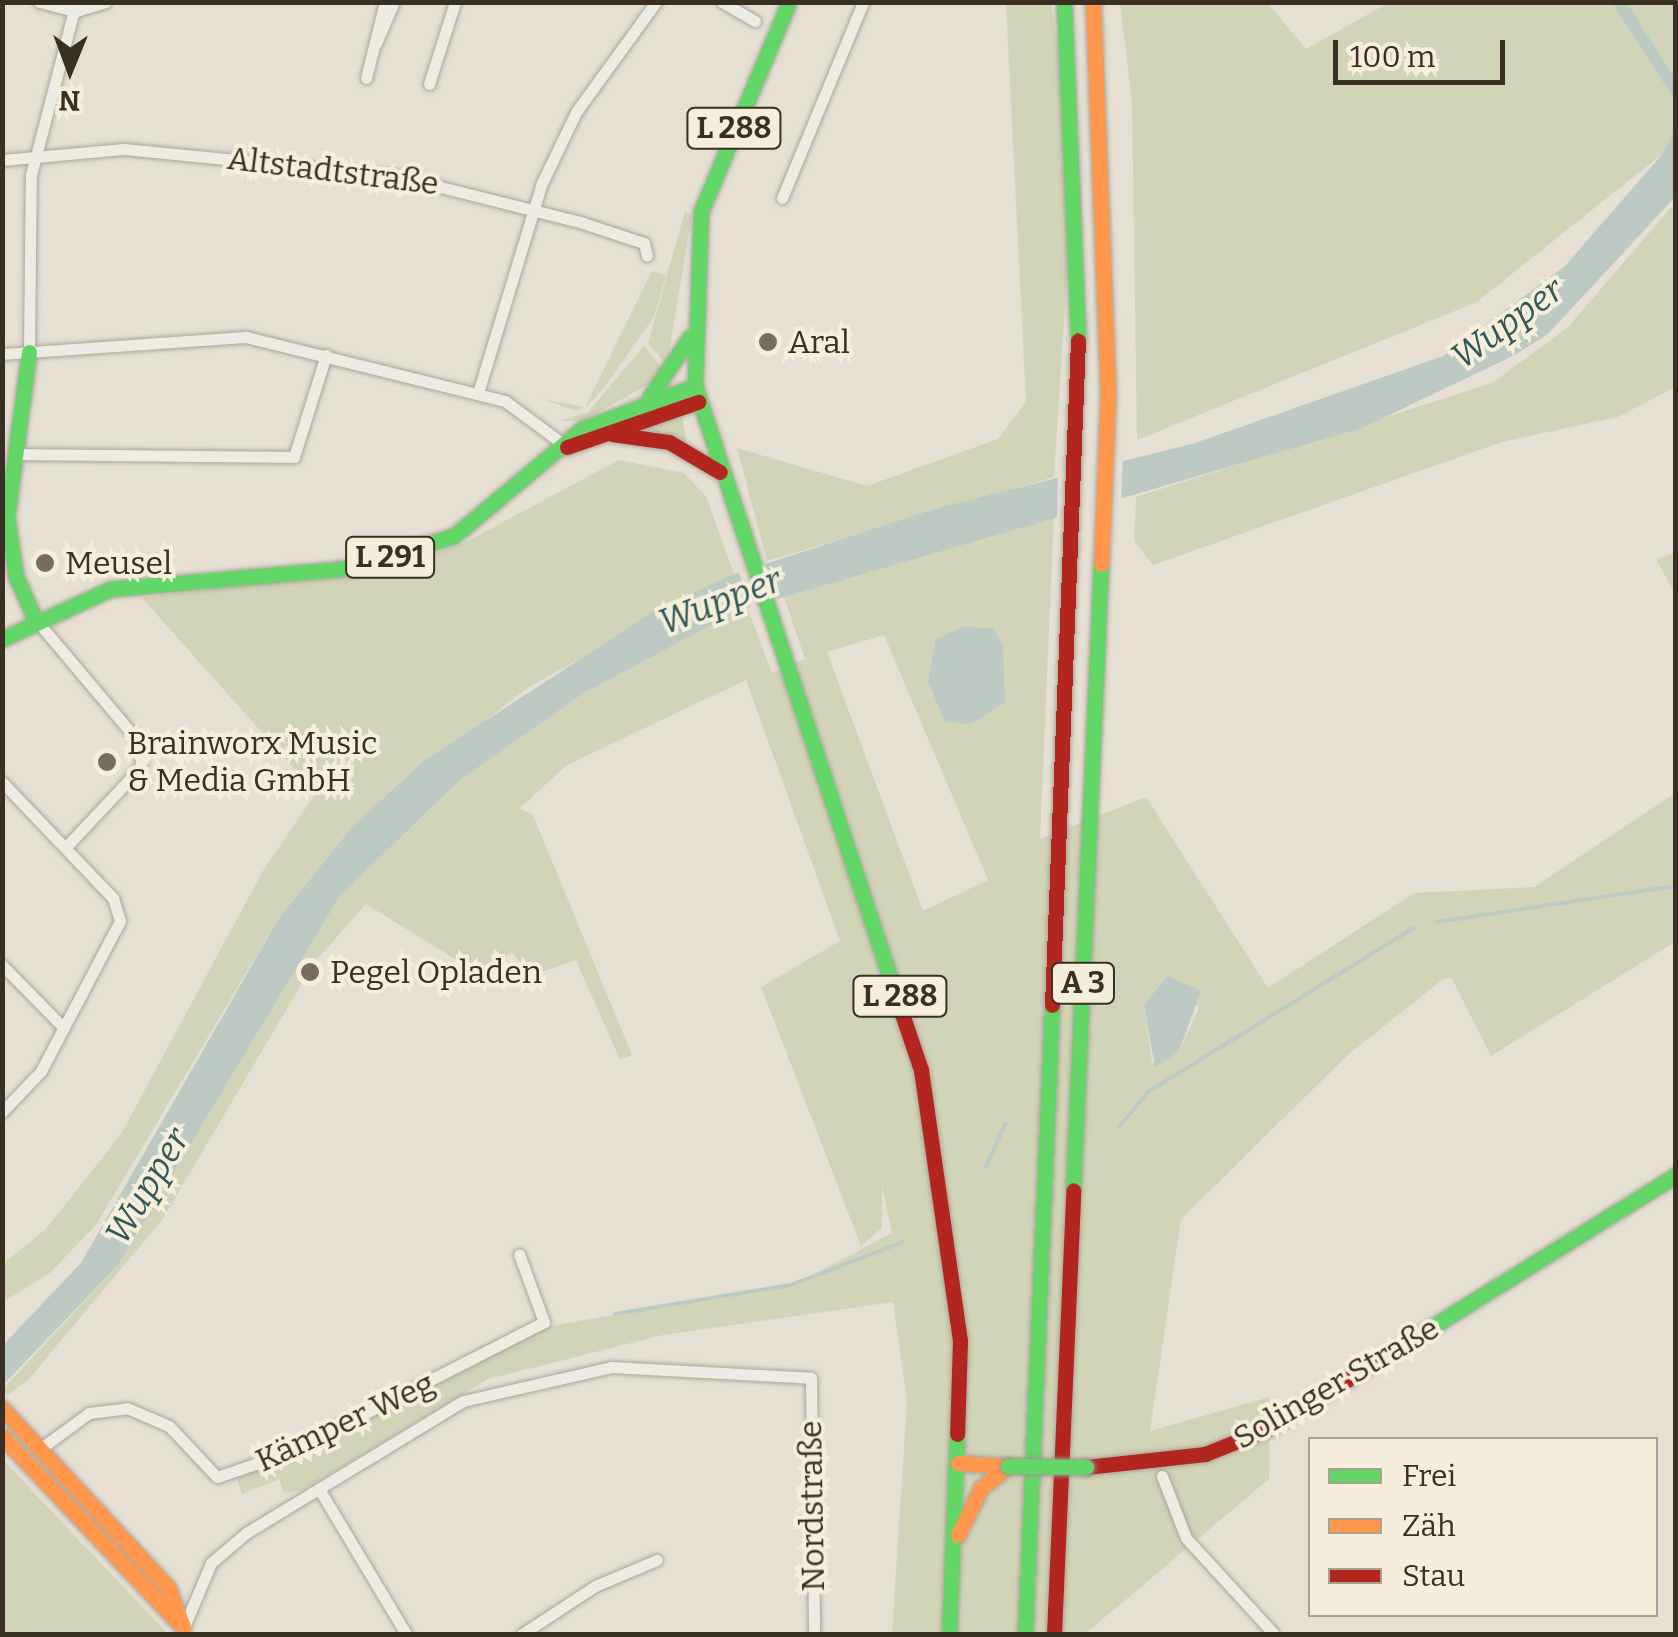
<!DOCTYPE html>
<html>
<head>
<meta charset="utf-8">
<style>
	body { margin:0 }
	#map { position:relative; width:1678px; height:1637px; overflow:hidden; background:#e5e0d3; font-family:Bitter,serif }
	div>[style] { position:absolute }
	.green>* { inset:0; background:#d2d4b7 }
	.water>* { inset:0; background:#bdcac3 }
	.pier>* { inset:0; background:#e5e0d3 }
	.stream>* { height:4px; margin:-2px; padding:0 2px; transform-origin:2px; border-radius:2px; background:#bdcac3 }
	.canal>* { height:12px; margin:-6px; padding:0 6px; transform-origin:6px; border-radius:6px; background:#bdcac3 }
	.roads { filter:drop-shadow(0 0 2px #aba69b) drop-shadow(0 0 2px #aba69b) }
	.street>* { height:11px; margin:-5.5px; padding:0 5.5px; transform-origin:5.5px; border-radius:5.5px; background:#eeebe4 }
	.fast>* { height:15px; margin:-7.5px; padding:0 7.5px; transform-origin:7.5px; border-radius:7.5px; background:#63d668 }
	.slow>* { height:15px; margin:-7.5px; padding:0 7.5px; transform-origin:7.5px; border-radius:7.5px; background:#ff974d }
	.jam>* { height:15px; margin:-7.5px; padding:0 7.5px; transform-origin:7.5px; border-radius:7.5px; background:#b3261e }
	.bridges { filter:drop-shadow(0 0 2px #9b958b) drop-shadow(0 0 2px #9b958b) }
	.fast-bridge>* { height:15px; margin:-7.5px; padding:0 7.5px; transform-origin:7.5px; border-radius:7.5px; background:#63d668 }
	.dots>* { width:28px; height:28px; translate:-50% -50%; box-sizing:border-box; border:5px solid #f4eedb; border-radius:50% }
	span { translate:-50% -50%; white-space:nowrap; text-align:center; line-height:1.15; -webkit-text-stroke:8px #f4eedb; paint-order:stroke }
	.shield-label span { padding:2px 8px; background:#f4eedb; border:2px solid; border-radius:8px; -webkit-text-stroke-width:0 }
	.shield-label { font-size:30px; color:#3a2f23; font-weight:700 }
	.street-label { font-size:32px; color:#3a2f23 }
	.poi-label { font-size:32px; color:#3a2f23 }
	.left { translate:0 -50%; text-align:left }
	.water-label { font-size:35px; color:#345858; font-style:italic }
	.frame { position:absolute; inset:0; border:5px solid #3a2f23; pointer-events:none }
	.legend { position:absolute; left:1308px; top:1437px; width:350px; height:180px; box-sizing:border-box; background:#f4eedb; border:2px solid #aaa291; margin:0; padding:12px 18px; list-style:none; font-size:30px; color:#3a2f23 }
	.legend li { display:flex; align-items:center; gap:20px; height:50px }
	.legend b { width:50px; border:2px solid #aaa291 }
	.north { position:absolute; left:20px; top:20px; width:100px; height:100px; -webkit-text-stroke:8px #f4eedb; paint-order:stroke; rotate:181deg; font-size:28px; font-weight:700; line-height:40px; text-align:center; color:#3a2f23 }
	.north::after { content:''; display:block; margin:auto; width:35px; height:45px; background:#3a2f23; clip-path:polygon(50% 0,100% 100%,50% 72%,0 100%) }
	.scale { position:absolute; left:1333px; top:40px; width:172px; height:45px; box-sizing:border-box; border:5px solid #3a2f23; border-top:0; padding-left:12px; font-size:30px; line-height:35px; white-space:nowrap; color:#3a2f23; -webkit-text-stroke:8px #f4eedb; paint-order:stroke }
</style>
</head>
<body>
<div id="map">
	<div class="green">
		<i style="clip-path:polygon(1006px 3px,1051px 3px,1059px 54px,1069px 244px,1054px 477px,767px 561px,737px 448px,867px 486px,998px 439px,1026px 402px)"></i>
		<i style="clip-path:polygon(1120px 3px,1268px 3px,1306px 49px,1388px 3px,1675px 3px,1675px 125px,1666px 151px,1477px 302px,1137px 440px,1132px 103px)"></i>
		<i style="clip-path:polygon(1675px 203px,1675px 387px,1618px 417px,1502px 442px,1153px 565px,1134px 541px,1136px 497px,1492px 383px,1567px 328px)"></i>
		<i style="clip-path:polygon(685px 211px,692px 214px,667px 365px,648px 343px)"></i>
		<i style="clip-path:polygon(652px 271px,666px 276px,654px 317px,603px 389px,587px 406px,576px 411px,542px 399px,585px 407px)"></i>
		<i style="clip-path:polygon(644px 346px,664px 370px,653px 382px,583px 421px,559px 421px,588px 412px)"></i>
		<i style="clip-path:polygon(681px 412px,687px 443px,641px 428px)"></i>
		<i style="clip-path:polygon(619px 460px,684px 473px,706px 496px,734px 574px,527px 688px,351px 828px,279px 918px,96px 1225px,50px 1273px,3px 1302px,3px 1264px,46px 1229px,121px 1134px,264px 869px,316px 793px,142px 598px,397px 566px,462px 544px)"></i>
		<i style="clip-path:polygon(evenodd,1054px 514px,1040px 839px,1146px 797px,1268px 988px,1414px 893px,1534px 887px,1675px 793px,1675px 942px,1491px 1056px,1451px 977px,1442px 980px,1348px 1055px,1181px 1219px,1150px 1431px,1270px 1397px,1269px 1479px,1085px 1634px,892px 1634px,907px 1401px,893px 1302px,663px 1335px,488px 1379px,302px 1491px,284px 1493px,279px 1479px,242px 1494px,237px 1479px,550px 1326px,795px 1284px,892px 1233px,882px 1186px,882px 1228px,861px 1246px,761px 987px,840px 941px,746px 680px,567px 765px,520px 808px,533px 815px,632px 1055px,620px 1060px,576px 960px,531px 976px,512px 952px,476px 972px,366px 904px,314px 963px,162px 1220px,28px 1380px,8px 1395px,3px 1389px,118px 1265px,340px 896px,460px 780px,584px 693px,740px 610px,747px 607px,772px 673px,805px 659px,783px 594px,1054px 514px,884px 635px,988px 880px,923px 911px,827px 652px,884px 635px,1054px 514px,1167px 976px,1199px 1008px,1179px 1051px,1152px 1063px,1144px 1005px,1167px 976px)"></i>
		<i style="clip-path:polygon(1675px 553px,1676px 553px,1675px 594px,1656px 559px)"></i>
		<i style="clip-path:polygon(2px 1460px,3px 1460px,168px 1634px,3px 1634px)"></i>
	</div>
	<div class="water">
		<i style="clip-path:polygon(1675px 125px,1675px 197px,1548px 334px,1515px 355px,1362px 428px,740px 610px,584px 693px,460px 780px,340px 896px,118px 1265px,3px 1385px,3px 1345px,81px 1263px,279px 918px,351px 828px,425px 760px,657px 609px,734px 574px,938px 508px,1195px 443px,1443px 356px,1565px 266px,1665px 151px)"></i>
		<i style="clip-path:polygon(963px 627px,992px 628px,1003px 644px,1005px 702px,971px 724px,945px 722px,928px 681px,936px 639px)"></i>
		<i style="clip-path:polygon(1167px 976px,1201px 991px,1179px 1051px,1155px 1068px,1144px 1005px)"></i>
	</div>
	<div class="pier">
		<i style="clip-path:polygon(1123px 455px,1121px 501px,1057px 519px,1058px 471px)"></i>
		<i style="clip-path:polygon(763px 557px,778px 601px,752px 611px,737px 567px)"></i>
	</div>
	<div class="stream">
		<i style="left:1437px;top:922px;width:242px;rotate:-8.6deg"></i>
		<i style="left:1119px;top:1127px;width:45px;rotate:-50.4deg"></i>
		<i style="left:1148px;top:1092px;width:312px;rotate:-31.7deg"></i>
		<i style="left:986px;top:1166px;width:47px;rotate:-65.1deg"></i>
		<i style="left:615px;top:1314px;width:178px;rotate:-9.4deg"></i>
		<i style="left:791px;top:1285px;width:120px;rotate:-21deg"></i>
	</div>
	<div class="canal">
		<i style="left:1619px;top:2px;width:106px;rotate:57.4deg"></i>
	</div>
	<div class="roads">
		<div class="street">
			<i style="left:39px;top:2px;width:38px;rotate:14deg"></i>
			<i style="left:76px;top:11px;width:31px;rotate:-17deg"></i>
			<i style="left:722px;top:2px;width:38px;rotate:30deg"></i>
			<i style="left:376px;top:43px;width:45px;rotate:-66.3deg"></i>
			<i style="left:366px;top:78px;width:78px;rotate:-76deg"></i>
			<i style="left:429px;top:84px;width:86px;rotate:-72.4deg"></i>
			<i style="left:2px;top:160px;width:122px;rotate:-5.2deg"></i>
			<i style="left:124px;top:149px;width:274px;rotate:5.6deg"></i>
			<i style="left:397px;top:176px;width:189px;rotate:14.1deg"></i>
			<i style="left:580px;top:222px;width:67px;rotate:18.2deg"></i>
			<i style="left:644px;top:243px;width:13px;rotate:77deg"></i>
			<i style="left:782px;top:198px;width:212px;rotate:-67.5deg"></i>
			<i style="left:29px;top:352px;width:177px;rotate:-89.4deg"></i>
			<i style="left:31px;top:175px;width:179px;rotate:-75.4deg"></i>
			<i style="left:2px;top:354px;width:245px;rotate:-4deg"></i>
			<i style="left:246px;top:337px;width:267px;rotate:13.9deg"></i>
			<i style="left:505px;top:401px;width:77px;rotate:36.6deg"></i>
			<i style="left:478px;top:393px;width:220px;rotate:-73.1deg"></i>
			<i style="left:542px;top:183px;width:79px;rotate:-64.4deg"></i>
			<i style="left:576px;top:112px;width:136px;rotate:-54deg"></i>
			<i style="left:16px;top:454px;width:278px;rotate:0.6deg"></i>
			<i style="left:294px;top:457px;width:107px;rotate:-72.6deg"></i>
			<i style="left:37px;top:621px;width:165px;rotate:49.9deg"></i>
			<i style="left:143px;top:747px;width:21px;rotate:98deg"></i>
			<i style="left:140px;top:768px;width:108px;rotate:133.1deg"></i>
			<i style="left:2px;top:782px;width:161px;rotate:46.3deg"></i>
			<i style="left:113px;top:898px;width:24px;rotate:73deg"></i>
			<i style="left:120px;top:921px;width:170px;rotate:117.8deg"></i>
			<i style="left:41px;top:1071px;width:57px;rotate:133.6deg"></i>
			<i style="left:2px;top:965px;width:88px;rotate:45.5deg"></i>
			<i style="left:40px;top:1449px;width:61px;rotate:-36.3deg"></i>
			<i style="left:89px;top:1413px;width:38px;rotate:-7deg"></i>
			<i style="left:127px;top:1408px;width:46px;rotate:23.2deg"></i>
			<i style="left:169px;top:1426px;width:70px;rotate:46.7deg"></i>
			<i style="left:217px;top:1477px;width:74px;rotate:-18.9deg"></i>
			<i style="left:287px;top:1453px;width:288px;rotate:-27deg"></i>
			<i style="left:544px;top:1322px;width:72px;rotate:-110.2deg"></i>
			<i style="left:1162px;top:1476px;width:66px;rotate:68.8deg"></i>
			<i style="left:1186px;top:1538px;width:130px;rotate:47.5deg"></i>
			<i style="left:319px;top:1489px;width:169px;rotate:59deg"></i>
			<i style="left:181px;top:1634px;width:77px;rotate:-67.1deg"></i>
			<i style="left:211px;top:1563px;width:46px;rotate:-40.6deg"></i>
			<i style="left:246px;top:1533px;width:254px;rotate:-31.3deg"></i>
			<i style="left:463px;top:1401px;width:152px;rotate:-12.9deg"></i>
			<i style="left:611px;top:1367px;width:200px;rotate:3.1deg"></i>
			<i style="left:811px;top:1378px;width:256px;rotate:89.3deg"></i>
			<i style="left:522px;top:1634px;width:87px;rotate:-33.3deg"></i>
			<i style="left:595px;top:1586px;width:67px;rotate:-22.8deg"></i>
		</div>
		<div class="fast">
			<i style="left:789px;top:2px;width:227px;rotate:112.8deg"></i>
			<i style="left:701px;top:211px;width:175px;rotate:92deg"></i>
			<i style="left:695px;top:386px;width:645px;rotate:71.76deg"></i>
			<i style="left:1064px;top:2px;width:339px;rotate:87.6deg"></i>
			<i style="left:29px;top:352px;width:166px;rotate:97.6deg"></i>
			<i style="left:7px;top:517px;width:61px;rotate:81.5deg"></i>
			<i style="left:16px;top:577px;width:46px;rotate:65.7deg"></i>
			<i style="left:649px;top:398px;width:73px;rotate:-56.1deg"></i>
			<i style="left:2px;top:639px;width:119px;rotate:-24.8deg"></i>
			<i style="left:110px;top:589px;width:241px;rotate:-5deg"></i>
			<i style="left:350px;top:568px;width:109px;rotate:-17.1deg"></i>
			<i style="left:454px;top:536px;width:167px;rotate:-39.9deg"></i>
			<i style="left:582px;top:429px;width:121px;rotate:-20.8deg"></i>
			<i style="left:1073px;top:1190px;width:627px;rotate:-87.44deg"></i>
			<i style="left:1411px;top:1340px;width:312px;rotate:-31.9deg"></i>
			<i style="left:949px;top:1634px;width:200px;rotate:-87.7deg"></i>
			<i style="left:1025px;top:1634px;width:630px;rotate:-87.54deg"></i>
		</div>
		<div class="slow">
			<i style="left:1093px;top:2px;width:391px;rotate:87.8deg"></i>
			<i style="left:1108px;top:393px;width:171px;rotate:92.3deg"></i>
			<i style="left:2px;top:1408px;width:244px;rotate:47.2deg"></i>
			<i style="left:168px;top:1587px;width:43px;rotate:69.4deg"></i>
			<i style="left:2px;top:1436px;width:256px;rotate:46.6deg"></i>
			<i style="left:958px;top:1463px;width:50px;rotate:3.4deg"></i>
			<i style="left:958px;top:1535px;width:52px;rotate:-63.9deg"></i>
			<i style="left:981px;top:1488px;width:35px;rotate:-39deg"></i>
		</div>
		<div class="jam">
			<i style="left:612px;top:434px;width:58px;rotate:8deg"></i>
			<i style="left:669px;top:442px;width:59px;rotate:30.5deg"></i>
			<i style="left:567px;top:447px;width:139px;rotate:-19deg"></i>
			<i style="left:897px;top:999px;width:75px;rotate:71.3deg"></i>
			<i style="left:921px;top:1070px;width:274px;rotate:81.8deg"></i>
			<i style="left:960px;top:1341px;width:93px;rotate:91.8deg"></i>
			<i style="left:1052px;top:1005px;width:665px;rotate:-87.76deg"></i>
			<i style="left:1086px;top:1467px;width:120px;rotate:-6.2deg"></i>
			<i style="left:1205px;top:1454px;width:70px;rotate:-21.8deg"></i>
			<i style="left:1270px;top:1428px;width:166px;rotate:-32deg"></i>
			<i style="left:1054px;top:1634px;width:444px;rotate:-87.5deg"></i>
		</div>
	</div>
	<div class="bridges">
		<div class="fast-bridge">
			<i style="left:1008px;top:1466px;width:78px;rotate:0.7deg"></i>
		</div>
	</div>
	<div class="dots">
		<i style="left:768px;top:342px;background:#766d61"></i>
		<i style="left:45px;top:563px;background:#766d61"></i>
		<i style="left:107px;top:762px;background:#766d61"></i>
		<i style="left:310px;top:972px;background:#766d61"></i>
	</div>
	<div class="shield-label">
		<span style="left:734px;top:128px">L 288</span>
		<span style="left:390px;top:557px">L 291</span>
		<span style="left:1083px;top:983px">A 3</span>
		<span style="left:900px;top:996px">L 288</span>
	</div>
	<div class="street-label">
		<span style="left:333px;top:171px;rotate:7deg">Altstadtstraße</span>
		<span style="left:1336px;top:1383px;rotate:-30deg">Solinger Straße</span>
		<span style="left:345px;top:1422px;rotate:-25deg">Kämper Weg</span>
		<span style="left:812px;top:1506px;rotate:-91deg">Nordstraße</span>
	</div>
	<div class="poi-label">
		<span class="left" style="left:788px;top:342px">Aral</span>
		<span class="left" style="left:65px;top:563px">Meusel</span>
		<span class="left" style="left:127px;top:762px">Brainworx Music<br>&amp; Media GmbH</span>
		<span class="left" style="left:330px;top:972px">Pegel Opladen</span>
	</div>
	<div class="water-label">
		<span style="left:1507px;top:323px;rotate:-36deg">Wupper</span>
		<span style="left:720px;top:601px;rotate:-21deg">Wupper</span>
		<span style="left:147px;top:1186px;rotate:-59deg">Wupper</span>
	</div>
	<div class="frame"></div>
	<ul class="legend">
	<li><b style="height:12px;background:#63d668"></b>Frei</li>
	<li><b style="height:12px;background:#ff974d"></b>Zäh</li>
	<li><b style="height:12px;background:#b3261e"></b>Stau</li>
	</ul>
	<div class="north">N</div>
	<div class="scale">100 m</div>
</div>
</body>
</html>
